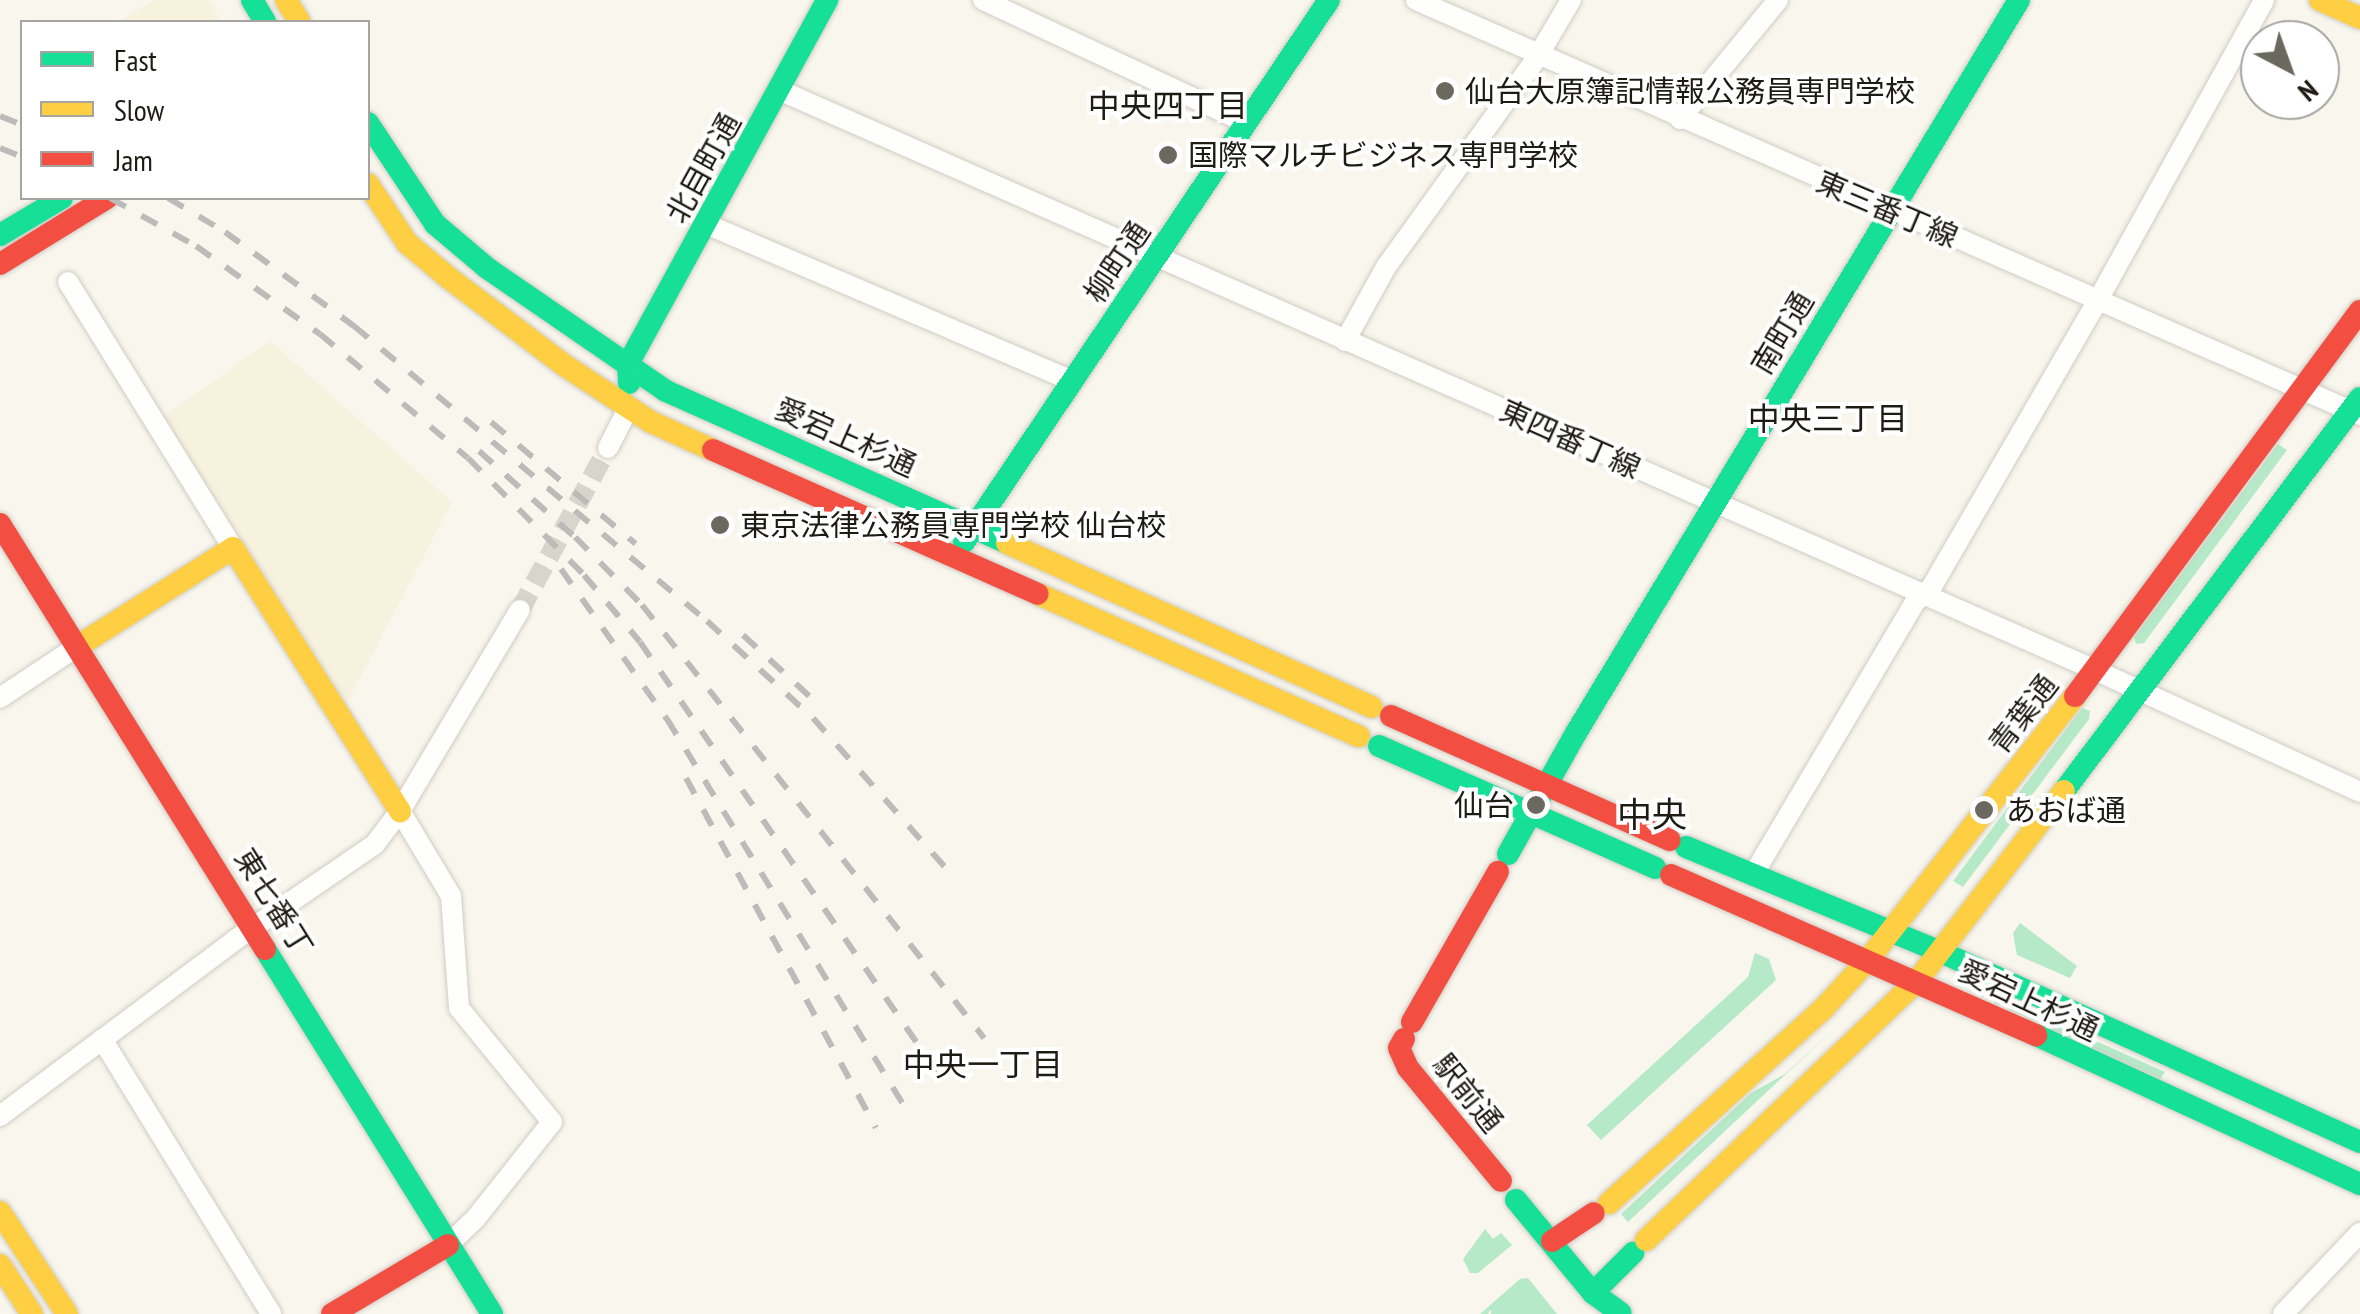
<!DOCTYPE html>
<html>
<head>
<meta charset="utf-8">
<style>
	body { margin:0 }
	#map { position:relative; width:2360px; height:1314px; overflow:hidden; background:#f9f6ed; font-family:"PT Sans Narrow","Noto Sans JP",sans-serif }
	div>[style] { position:absolute }
	.built>* { inset:0; background:#f7f2de }
	.green>* { inset:0; background:#b5e9c8 }
	.street-tunnel>* { height:20px; margin-top:-10px; transform-origin:0; background:repeating-linear-gradient(90deg,#d8d5cc 0 20px,transparent 0 30px) }
	.roads { filter:drop-shadow(0 0 2px #cfccc4) drop-shadow(0 0 2px #cfccc4) }
	.street>* { height:20px; margin:-10px; padding:0 10px; transform-origin:10px; border-radius:10px; background:#fefefc }
	.fast>* { height:22px; margin:-11px; padding:0 11px; transform-origin:11px; border-radius:11px; background:#16e098 }
	.slow>* { height:22px; margin:-11px; padding:0 11px; transform-origin:11px; border-radius:11px; background:#ffcf43 }
	.jam>* { height:22px; margin:-11px; padding:0 11px; transform-origin:11px; border-radius:11px; background:#f24e42 }
	.rail>* { height:6px; margin-top:-3px; transform-origin:0; background:repeating-linear-gradient(90deg,#bcbbb9 0 18px,transparent 0 36px) }
	.dots>* { width:28px; height:28px; translate:-50% -50%; box-sizing:border-box; border:5px solid #fff; border-radius:50% }
	span { translate:-50% -50%; white-space:nowrap; text-align:center; line-height:1.15; -webkit-text-stroke:8px #fff; paint-order:stroke }
	.poi-label { font-size:30px; color:#1d1b13 }
	.left { translate:0 -50%; text-align:left }
	.right { translate:-100% -50%; text-align:right }
	.street-label { font-size:30px; color:#1d1b13 }
	.neighbourhood-label { font-size:32px; color:#1d1b13 }
	.quarter-label { font-size:35px; color:#1d1b13 }
	.legend { position:absolute; left:20px; top:20px; width:350px; height:180px; box-sizing:border-box; background:#fff; border:2px solid #a5a4a1; margin:0; padding:12px 18px; list-style:none; font-size:30px; color:#1d1b13 }
	.legend li { display:flex; align-items:center; gap:20px; height:50px }
	.legend b { width:50px; border:2px solid #a5a4a1 }
	.north { position:absolute; left:2240px; top:20px; width:100px; height:100px; box-sizing:border-box; background:#fff; border:2px solid #a5a4a1; border-radius:50%; rotate:139deg; font-size:28px; font-weight:700; line-height:40px; text-align:center; color:#1d1b13 }
	.north::after { content:''; display:block; margin:auto; width:35px; height:45px; background:#6a685f; clip-path:polygon(50% 0,100% 100%,50% 72%,0 100%) }
</style>
</head>
<body>
<div id="map">
	<div class="built">
		<i style="clip-path:polygon(154px 0,208px 0,222px 22px,118px 22px)"></i>
		<i style="clip-path:polygon(270px 341px,452px 502px,347px 703px,163px 417px)"></i>
	</div>
	<div class="green">
		<i style="clip-path:polygon(2278px 444px,2287px 450px,2144px 643px,2136px 644px,2134px 637px)"></i>
		<i style="clip-path:polygon(2082px 708px,2090px 711px,2089px 719px,1963px 887px,1953px 881px)"></i>
		<i style="clip-path:polygon(2020px 923px,2077px 966px,2070px 978px,2017px 955px,2013px 933px)"></i>
		<i style="clip-path:polygon(1755px 953px,1769px 959px,1776px 980px,1601px 1140px,1587px 1125px,1748px 977px)"></i>
		<i style="clip-path:polygon(1989px 993px,2165px 1072px,2160px 1079px,1985px 998px)"></i>
		<i style="clip-path:polygon(1836px 1027px,1628px 1222px,1621px 1214px,1751px 1093px,1785px 1074px)"></i>
		<i style="clip-path:polygon(1485px 1229px,1493px 1239px,1501px 1233px,1512px 1245px,1478px 1273px,1470px 1273px,1463px 1259px)"></i>
		<i style="clip-path:polygon(1528px 1278px,1557px 1314px,1491px 1314px,1491px 1309px,1488px 1314px,1480px 1314px,1520px 1279px)"></i>
	</div>
	<div class="street-tunnel">
		<i style="left:520px;top:610px;width:184px;rotate:-61.5deg"></i>
	</div>
	<div class="roads">
		<div class="street">
			<i style="left:983px;top:0;width:291px;rotate:25deg"></i>
			<i style="left:1416px;top:0;width:1031px;rotate:23.73deg"></i>
			<i style="left:779px;top:90px;width:1438px;rotate:23.78deg"></i>
			<i style="left:2095px;top:670px;width:292px;rotate:24.7deg"></i>
			<i style="left:1680px;top:119px;width:154px;rotate:-50.5deg"></i>
			<i style="left:706px;top:224px;width:398px;rotate:23.2deg"></i>
			<i style="left:68px;top:282px;width:313px;rotate:58.2deg"></i>
			<i style="left:1345px;top:341px;width:85px;rotate:-61deg"></i>
			<i style="left:1386px;top:267px;width:260px;rotate:-54.2deg"></i>
			<i style="left:1538px;top:56px;width:65px;rotate:-59.5deg"></i>
			<i style="left:608px;top:448px;width:46px;rotate:-62.9deg"></i>
			<i style="left:0;top:698px;width:94px;rotate:-33.7deg"></i>
			<i style="left:400px;top:811px;width:99px;rotate:59deg"></i>
			<i style="left:451px;top:896px;width:112px;rotate:85.9deg"></i>
			<i style="left:459px;top:1008px;width:147px;rotate:50.8deg"></i>
			<i style="left:552px;top:1122px;width:122px;rotate:128.4deg"></i>
			<i style="left:476px;top:1218px;width:39px;rotate:136deg"></i>
			<i style="left:1753px;top:875px;width:317px;rotate:-59.3deg"></i>
			<i style="left:1915px;top:602px;width:21px;rotate:-41deg"></i>
			<i style="left:1931px;top:588px;width:323px;rotate:-59.9deg"></i>
			<i style="left:2093px;top:309px;width:353px;rotate:-61deg"></i>
			<i style="left:102px;top:1039px;width:323px;rotate:58.4deg"></i>
			<i style="left:0;top:1116px;width:294px;rotate:-36.8deg"></i>
			<i style="left:235px;top:940px;width:170px;rotate:-34.4deg"></i>
			<i style="left:375px;top:844px;width:41px;rotate:-52.9deg"></i>
			<i style="left:400px;top:811px;width:234px;rotate:-59.2deg"></i>
			<i style="left:2283px;top:1314px;width:112px;rotate:-46.5deg"></i>
		</div>
		<div class="fast">
			<i style="left:252px;top:0;width:26px;rotate:59deg"></i>
			<i style="left:368px;top:123px;width:121px;rotate:56.4deg"></i>
			<i style="left:435px;top:224px;width:68px;rotate:40.2deg"></i>
			<i style="left:487px;top:268px;width:217px;rotate:34.5deg"></i>
			<i style="left:666px;top:391px;width:373px;rotate:24deg"></i>
			<i style="left:0;top:235px;width:72px;rotate:-30.8deg"></i>
			<i style="left:629px;top:383px;width:19px;rotate:-93deg"></i>
			<i style="left:628px;top:364px;width:415px;rotate:-61.3deg"></i>
			<i style="left:964px;top:542px;width:653px;rotate:-56.04deg"></i>
			<i style="left:1379px;top:746px;width:302px;rotate:23.8deg"></i>
			<i style="left:2064px;top:791px;width:492px;rotate:-53deg"></i>
			<i style="left:1686px;top:847px;width:276px;rotate:22.4deg"></i>
			<i style="left:1941px;top:952px;width:460px;rotate:24.4deg"></i>
			<i style="left:1508px;top:854px;width:139px;rotate:-60.7deg"></i>
			<i style="left:1576px;top:733px;width:856px;rotate:-58.85deg"></i>
			<i style="left:265px;top:949px;width:430px;rotate:58.1deg"></i>
			<i style="left:2036px;top:1035px;width:357px;rotate:24.7deg"></i>
			<i style="left:1516px;top:1200px;width:121px;rotate:50.4deg"></i>
			<i style="left:1593px;top:1293px;width:34px;rotate:36deg"></i>
			<i style="left:1593px;top:1293px;width:57px;rotate:-45deg"></i>
		</div>
		<div class="slow">
			<i style="left:286px;top:0;width:26px;rotate:58deg"></i>
			<i style="left:2320px;top:0;width:44px;rotate:24.2deg"></i>
			<i style="left:368px;top:184px;width:71px;rotate:56.5deg"></i>
			<i style="left:407px;top:243px;width:55px;rotate:39.8deg"></i>
			<i style="left:449px;top:278px;width:144px;rotate:37.1deg"></i>
			<i style="left:564px;top:365px;width:104px;rotate:33.2deg"></i>
			<i style="left:651px;top:422px;width:68px;rotate:24.3deg"></i>
			<i style="left:1007px;top:543px;width:400px;rotate:24.2deg"></i>
			<i style="left:1038px;top:594px;width:351px;rotate:23.9deg"></i>
			<i style="left:78px;top:646px;width:183px;rotate:-32.3deg"></i>
			<i style="left:233px;top:548px;width:312px;rotate:57.6deg"></i>
			<i style="left:1609px;top:1203px;width:289px;rotate:-42.2deg"></i>
			<i style="left:1823px;top:1009px;width:67px;rotate:-47.4deg"></i>
			<i style="left:1868px;top:960px;width:335px;rotate:-51.9deg"></i>
			<i style="left:0;top:1212px;width:122px;rotate:56.7deg"></i>
			<i style="left:1646px;top:1240px;width:375px;rotate:-43.7deg"></i>
			<i style="left:1917px;top:981px;width:240px;rotate:-52.3deg"></i>
			<i style="left:0;top:1265px;width:59px;rotate:56.9deg"></i>
		</div>
		<div class="jam">
			<i style="left:0;top:264px;width:126px;rotate:-31.7deg"></i>
			<i style="left:713px;top:450px;width:355px;rotate:23.9deg"></i>
			<i style="left:0;top:524px;width:501px;rotate:58.06deg"></i>
			<i style="left:2075px;top:696px;width:479px;rotate:-53.5deg"></i>
			<i style="left:1391px;top:716px;width:305px;rotate:24deg"></i>
			<i style="left:1671px;top:875px;width:399px;rotate:23.7deg"></i>
			<i style="left:1412px;top:1022px;width:173px;rotate:-60.2deg"></i>
			<i style="left:1404px;top:1039px;width:10px;rotate:119deg"></i>
			<i style="left:1399px;top:1048px;width:22px;rotate:66deg"></i>
			<i style="left:1408px;top:1068px;width:146px;rotate:50.5deg"></i>
			<i style="left:1552px;top:1241px;width:50px;rotate:-33.7deg"></i>
			<i style="left:332px;top:1314px;width:135px;rotate:-30.7deg"></i>
		</div>
	</div>
	<div class="rail">
		<i style="left:0;top:116px;width:24px;rotate:22deg"></i>
		<i style="left:0;top:148px;width:24px;rotate:22deg"></i>
		<i style="left:110px;top:198px;width:98px;rotate:29.2deg"></i>
		<i style="left:196px;top:246px;width:152px;rotate:35.4deg"></i>
		<i style="left:320px;top:334px;width:193px;rotate:40deg"></i>
		<i style="left:468px;top:458px;width:165px;rotate:45.2deg"></i>
		<i style="left:584px;top:575px;width:87px;rotate:50.1deg"></i>
		<i style="left:640px;top:642px;width:526px;rotate:55.37deg"></i>
		<i style="left:168px;top:198px;width:66px;rotate:30.8deg"></i>
		<i style="left:225px;top:232px;width:160px;rotate:36.1deg"></i>
		<i style="left:354px;top:326px;width:460px;rotate:39.9deg"></i>
		<i style="left:707px;top:621px;width:144px;rotate:42.5deg"></i>
		<i style="left:813px;top:718px;width:210px;rotate:48.5deg"></i>
		<i style="left:491px;top:422px;width:189px;rotate:40.1deg"></i>
		<i style="left:479px;top:451px;width:129px;rotate:41.9deg"></i>
		<i style="left:575px;top:537px;width:95px;rotate:45.4deg"></i>
		<i style="left:642px;top:605px;width:552px;rotate:51.7deg"></i>
		<i style="left:561px;top:569px;width:184px;rotate:54.8deg"></i>
		<i style="left:667px;top:719px;width:453px;rotate:58.5deg"></i>
		<i style="left:743px;top:635px;width:90px;rotate:42.7deg"></i>
		<i style="left:686px;top:778px;width:398px;rotate:61.5deg"></i>
	</div>
	<div class="dots">
		<i style="left:1445px;top:91px;background:#6a685f"></i>
		<i style="left:1168px;top:155px;background:#6a685f"></i>
		<i style="left:720px;top:525px;background:#6a685f"></i>
		<i style="left:1536px;top:805px;background:#6a685f"></i>
		<i style="left:1984px;top:810px;background:#6a685f"></i>
	</div>
	<div class="poi-label">
		<span class="left" style="left:1465px;top:91px">仙台大原簿記情報公務員専門学校</span>
		<span class="left" style="left:1188px;top:155px">国際マルチビジネス専門学校</span>
		<span class="left" style="left:740px;top:525px">東京法律公務員専門学校 仙台校</span>
		<span class="right" style="left:1514px;top:805px">仙台</span>
		<span class="left" style="left:2006px;top:810px">あおば通</span>
	</div>
	<div class="street-label">
		<span style="left:703px;top:168px;rotate:-61deg">北目町通</span>
		<span style="left:1887px;top:209px;rotate:23deg">東三番丁線</span>
		<span style="left:1117px;top:262px;rotate:-56deg">柳町通</span>
		<span style="left:1782px;top:333px;rotate:-59deg">南町通</span>
		<span style="left:846px;top:437px;rotate:24deg">愛宕上杉通</span>
		<span style="left:1570px;top:439px;rotate:24deg">東四番丁線</span>
		<span style="left:2023px;top:714px;rotate:-52deg">青葉通</span>
		<span style="left:274px;top:902px;rotate:58deg">東七番丁</span>
		<span style="left:2029px;top:1000px;rotate:25deg">愛宕上杉通</span>
		<span style="left:1468px;top:1093px;rotate:51deg">駅前通</span>
	</div>
	<div class="neighbourhood-label">
		<span style="left:1168px;top:105px">中央四丁目</span>
		<span style="left:1828px;top:418px">中央三丁目</span>
		<span style="left:983px;top:1064px">中央一丁目</span>
	</div>
	<div class="quarter-label">
		<span style="left:1652px;top:814px">中央</span>
	</div>
	<ul class="legend">
	<li><b style="height:12px;background:#16e098"></b>Fast</li>
	<li><b style="height:12px;background:#ffcf43"></b>Slow</li>
	<li><b style="height:12px;background:#f24e42"></b>Jam</li>
	</ul>
	<div class="north">N</div>
</div>
</body>
</html>
